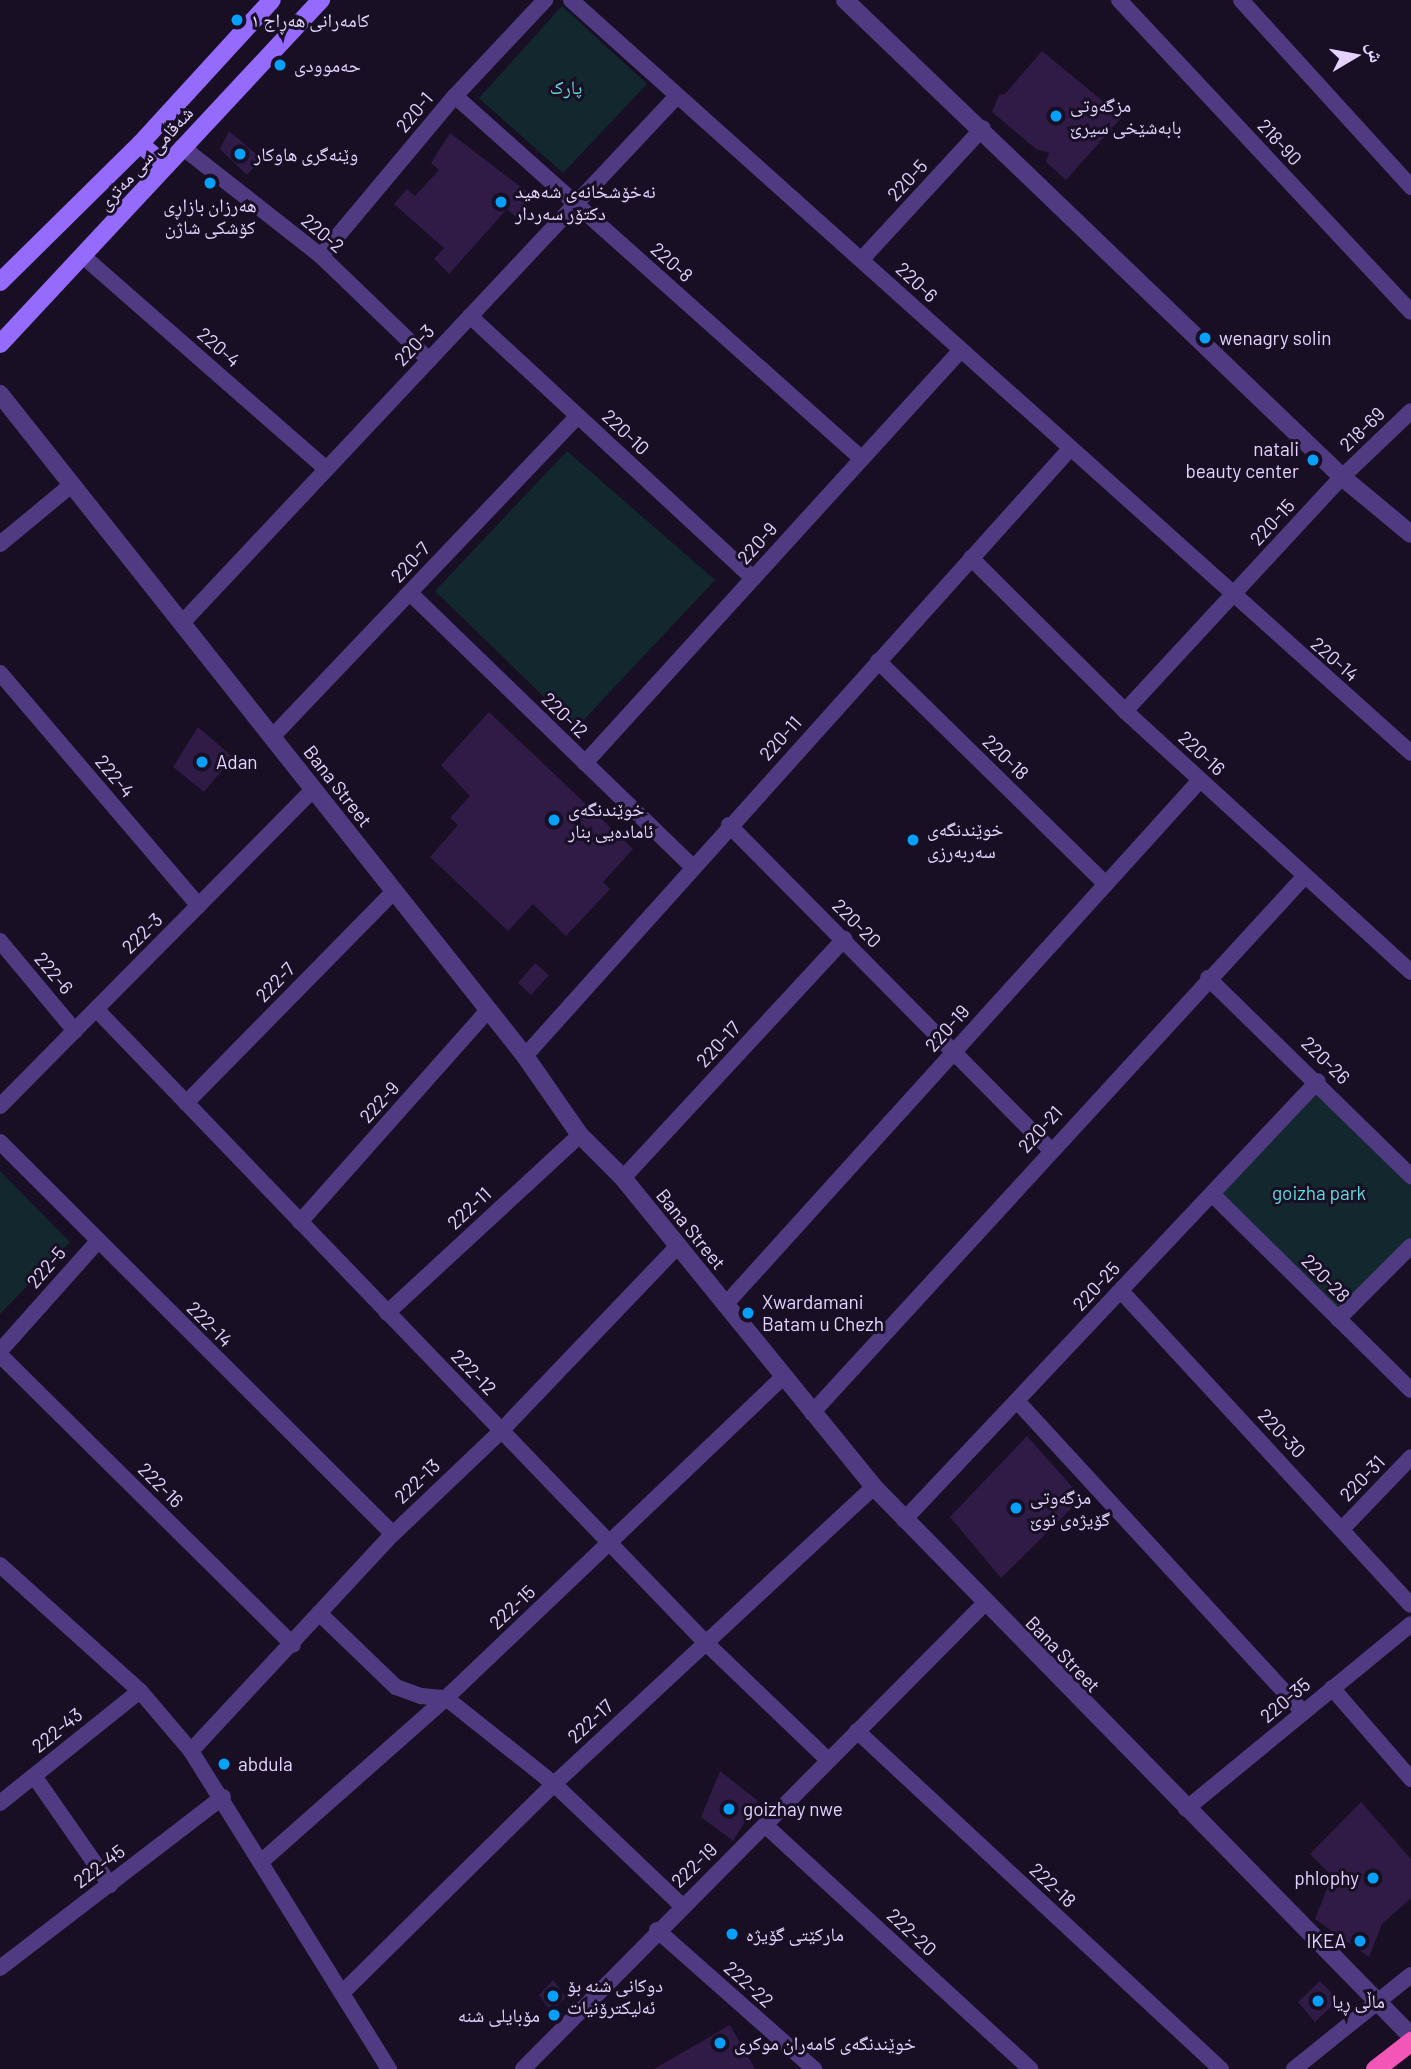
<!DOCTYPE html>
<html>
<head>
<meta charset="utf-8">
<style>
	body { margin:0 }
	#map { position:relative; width:1411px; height:2069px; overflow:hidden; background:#180f24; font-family:Barlow,"Noto Naskh Arabic",sans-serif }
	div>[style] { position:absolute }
	.green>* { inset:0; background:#12282e }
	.building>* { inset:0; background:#2f1b45 }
	.minor>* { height:16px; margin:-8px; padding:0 8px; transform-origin:8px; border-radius:8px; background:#503b82 }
	.tertiary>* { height:18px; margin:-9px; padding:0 9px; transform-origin:9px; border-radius:9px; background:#503b82 }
	.secondary>* { height:18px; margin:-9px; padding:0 9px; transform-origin:9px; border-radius:9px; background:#956bfd }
	.trunk>* { height:19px; margin:-9.5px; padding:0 9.5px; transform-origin:9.5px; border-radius:9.5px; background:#f456b8 }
	.dots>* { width:19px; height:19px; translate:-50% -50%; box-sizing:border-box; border:4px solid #180f24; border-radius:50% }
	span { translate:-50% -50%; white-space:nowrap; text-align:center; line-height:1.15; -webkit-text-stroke:6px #180f24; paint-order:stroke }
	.poi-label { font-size:19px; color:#e3d3fe }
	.left { translate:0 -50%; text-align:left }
	.right { translate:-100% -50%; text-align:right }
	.park-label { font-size:19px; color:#5fdcde }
	.street-label { font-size:19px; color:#e3d3fe }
	.north { position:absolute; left:1320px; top:21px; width:70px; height:70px; -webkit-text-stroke:5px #180f24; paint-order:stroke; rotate:80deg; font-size:19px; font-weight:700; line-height:28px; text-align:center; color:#e3d3fe }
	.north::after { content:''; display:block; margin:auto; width:24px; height:32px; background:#e3d3fe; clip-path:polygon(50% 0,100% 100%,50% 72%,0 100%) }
</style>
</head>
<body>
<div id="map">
	<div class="green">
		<i style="clip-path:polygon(562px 6px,647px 84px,563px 173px,479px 98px)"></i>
		<i style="clip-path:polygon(567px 451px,715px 580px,576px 728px,435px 591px)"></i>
		<i style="clip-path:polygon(1318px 1081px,1411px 1176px,1411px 1246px,1338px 1319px,1212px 1194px)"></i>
		<i style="clip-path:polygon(0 1171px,70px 1242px,0 1314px)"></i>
	</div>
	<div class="building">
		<i style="clip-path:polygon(1042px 51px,1122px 117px,1066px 180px,1046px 162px,1049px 153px,1036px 149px,992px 112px,999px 95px,1005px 94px)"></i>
		<i style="clip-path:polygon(229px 131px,262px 159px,247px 175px,220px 149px)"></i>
		<i style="clip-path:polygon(450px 133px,534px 197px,516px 217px,507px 209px,449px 274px,434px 259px,444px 248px,394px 204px,407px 189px,415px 196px,439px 170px,431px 163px)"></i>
		<i style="clip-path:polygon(489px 712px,633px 849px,603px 882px,610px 889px,566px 936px,533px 904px,508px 931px,430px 857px,458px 825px,450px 818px,470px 796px,441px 765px)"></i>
		<i style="clip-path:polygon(198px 727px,233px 757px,204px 792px,173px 767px)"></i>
		<i style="clip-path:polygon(535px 963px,549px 975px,531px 995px,518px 983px)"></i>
		<i style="clip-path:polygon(1027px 1436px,1082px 1498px,1001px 1578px,950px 1517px)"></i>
		<i style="clip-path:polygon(720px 1771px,758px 1801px,733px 1841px,701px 1817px)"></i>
		<i style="clip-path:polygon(1361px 1802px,1411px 1859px,1411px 1898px,1382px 1924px,1369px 1957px,1315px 1919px,1332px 1876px,1310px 1854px)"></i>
		<i style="clip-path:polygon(553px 1980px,566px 1997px,551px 2012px,539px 1995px)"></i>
		<i style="clip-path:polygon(1320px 1981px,1338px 2000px,1315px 2022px,1298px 2002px)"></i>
		<i style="clip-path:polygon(730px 2025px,755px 2069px,654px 2069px)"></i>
	</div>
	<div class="minor">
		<i style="left:571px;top:0;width:1128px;rotate:41.87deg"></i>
		<i style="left:1119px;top:0;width:427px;rotate:46.9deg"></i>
		<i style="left:1241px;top:0;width:253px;rotate:47.7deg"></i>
		<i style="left:455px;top:96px;width:545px;rotate:41.73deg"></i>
		<i style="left:182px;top:147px;width:177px;rotate:38.1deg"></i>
		<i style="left:321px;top:256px;width:150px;rotate:43.9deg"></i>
		<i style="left:321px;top:256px;width:209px;rotate:-50.1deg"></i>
		<i style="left:455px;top:96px;width:132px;rotate:-46.8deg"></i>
		<i style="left:84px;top:257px;width:322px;rotate:41.2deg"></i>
		<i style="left:862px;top:259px;width:178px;rotate:-47.3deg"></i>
		<i style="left:470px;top:316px;width:386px;rotate:42.8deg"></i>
		<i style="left:0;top:544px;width:91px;rotate:-39.6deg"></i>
		<i style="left:971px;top:558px;width:217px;rotate:44.8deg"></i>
		<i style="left:1125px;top:711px;width:387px;rotate:42.4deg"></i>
		<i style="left:410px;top:593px;width:392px;rotate:44.1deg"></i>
		<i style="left:182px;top:623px;width:723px;rotate:-46.79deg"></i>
		<i style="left:878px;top:661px;width:319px;rotate:44.4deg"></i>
		<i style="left:0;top:673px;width:306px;rotate:49.5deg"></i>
		<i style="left:1125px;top:711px;width:319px;rotate:-47.2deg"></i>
		<i style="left:1342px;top:477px;width:95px;rotate:-43.7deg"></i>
		<i style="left:272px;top:737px;width:443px;rotate:-46.4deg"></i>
		<i style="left:585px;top:763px;width:557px;rotate:-47.69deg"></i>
		<i style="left:729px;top:825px;width:456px;rotate:45.3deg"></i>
		<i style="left:0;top:941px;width:117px;rotate:50.2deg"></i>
		<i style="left:1208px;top:978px;width:284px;rotate:44.3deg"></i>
		<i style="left:96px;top:1009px;width:878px;rotate:46.11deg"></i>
		<i style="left:705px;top:1642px;width:169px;rotate:43.8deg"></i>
		<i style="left:525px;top:1056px;width:814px;rotate:-48.09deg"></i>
		<i style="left:186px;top:1103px;width:297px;rotate:-45.5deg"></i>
		<i style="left:0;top:1106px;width:446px;rotate:-45.3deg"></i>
		<i style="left:0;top:1142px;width:555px;rotate:44.93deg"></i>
		<i style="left:623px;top:1178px;width:326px;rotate:-47.2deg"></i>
		<i style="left:1212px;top:1194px;width:279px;rotate:44.6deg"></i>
		<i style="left:300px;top:1222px;width:283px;rotate:-48.4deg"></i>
		<i style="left:1121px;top:1291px;width:427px;rotate:47.3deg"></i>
		<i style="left:725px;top:1305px;width:708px;rotate:-47.86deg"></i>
		<i style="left:387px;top:1313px;width:263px;rotate:-42.7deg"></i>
		<i style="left:1338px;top:1319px;width:103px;rotate:-45deg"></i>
		<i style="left:0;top:1351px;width:146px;rotate:-48.3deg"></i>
		<i style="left:0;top:1355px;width:412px;rotate:44.7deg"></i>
		<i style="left:1017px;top:1401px;width:423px;rotate:47.4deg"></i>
		<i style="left:812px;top:1413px;width:728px;rotate:-47.45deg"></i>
		<i style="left:904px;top:1520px;width:603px;rotate:-46.68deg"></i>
		<i style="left:1343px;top:1528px;width:98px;rotate:-46.2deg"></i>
		<i style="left:0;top:1565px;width:188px;rotate:42deg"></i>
		<i style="left:140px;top:1691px;width:79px;rotate:49.6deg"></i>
		<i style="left:191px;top:1751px;width:375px;rotate:58.1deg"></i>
		<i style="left:319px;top:1613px;width:107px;rotate:43.9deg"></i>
		<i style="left:396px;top:1687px;width:27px;rotate:20deg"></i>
		<i style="left:421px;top:1696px;width:25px;rotate:5deg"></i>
		<i style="left:446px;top:1698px;width:138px;rotate:38.5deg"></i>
		<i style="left:554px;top:1784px;width:177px;rotate:43.6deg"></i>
		<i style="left:1332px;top:1688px;width:121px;rotate:49deg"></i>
		<i style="left:857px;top:1731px;width:497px;rotate:42.9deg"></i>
		<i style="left:191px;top:1751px;width:296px;rotate:-47.1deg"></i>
		<i style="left:393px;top:1534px;width:149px;rotate:-43.6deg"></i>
		<i style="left:501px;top:1431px;width:256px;rotate:-46.3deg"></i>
		<i style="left:34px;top:1776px;width:133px;rotate:55.1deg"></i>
		<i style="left:0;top:1803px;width:179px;rotate:-38.7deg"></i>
		<i style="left:1186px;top:1809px;width:291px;rotate:-39.4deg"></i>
		<i style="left:766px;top:1826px;width:359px;rotate:42.6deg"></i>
		<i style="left:262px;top:1861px;width:246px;rotate:-41.5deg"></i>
		<i style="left:446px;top:1698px;width:465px;rotate:-43.6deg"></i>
		<i style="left:657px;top:1930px;width:210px;rotate:41.5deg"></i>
		<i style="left:0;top:1968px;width:281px;rotate:-37.5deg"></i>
		<i style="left:342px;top:1993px;width:298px;rotate:-44.6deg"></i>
		<i style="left:554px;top:1784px;width:437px;rotate:-42.9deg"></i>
		<i style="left:523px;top:2069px;width:655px;rotate:-45.25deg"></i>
		<i style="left:1294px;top:2069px;width:150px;rotate:-38.8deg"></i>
	</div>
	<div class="tertiary">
		<i style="left:845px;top:0;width:689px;rotate:43.82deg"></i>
		<i style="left:1342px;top:477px;width:89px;rotate:39.6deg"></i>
		<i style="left:0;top:394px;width:845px;rotate:51.58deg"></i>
		<i style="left:525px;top:1056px;width:96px;rotate:55.2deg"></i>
		<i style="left:580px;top:1135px;width:61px;rotate:45deg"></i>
		<i style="left:623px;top:1178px;width:398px;rotate:50.9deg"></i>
		<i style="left:874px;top:1487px;width:768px;rotate:45.63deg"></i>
	</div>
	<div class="secondary">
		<i style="left:140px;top:144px;width:34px;rotate:40deg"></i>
		<i style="left:0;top:282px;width:197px;rotate:-44.6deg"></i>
		<i style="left:140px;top:144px;width:195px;rotate:-47.5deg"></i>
		<i style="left:0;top:344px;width:471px;rotate:-47deg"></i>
	</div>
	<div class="trunk">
		<i style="left:1375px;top:2069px;width:46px;rotate:-37.9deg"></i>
	</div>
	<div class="dots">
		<i style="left:237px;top:20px;background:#04a0f9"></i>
		<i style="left:280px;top:65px;background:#04a0f9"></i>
		<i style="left:1056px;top:116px;background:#04a0f9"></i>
		<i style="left:240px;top:154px;background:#04a0f9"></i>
		<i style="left:210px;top:183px;background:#04a0f9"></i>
		<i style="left:501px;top:202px;background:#04a0f9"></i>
		<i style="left:1205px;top:338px;background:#04a0f9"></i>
		<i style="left:1313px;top:460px;background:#04a0f9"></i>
		<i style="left:202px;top:762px;background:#04a0f9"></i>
		<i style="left:554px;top:820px;background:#04a0f9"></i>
		<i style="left:913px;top:840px;background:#04a0f9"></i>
		<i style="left:748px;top:1313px;background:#04a0f9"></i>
		<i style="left:1016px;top:1508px;background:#04a0f9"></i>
		<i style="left:224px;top:1764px;background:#04a0f9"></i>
		<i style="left:729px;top:1809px;background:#04a0f9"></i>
		<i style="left:1373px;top:1878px;background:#04a0f9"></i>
		<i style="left:732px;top:1934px;background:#04a0f9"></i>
		<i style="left:1360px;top:1941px;background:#04a0f9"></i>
		<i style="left:553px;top:1996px;background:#04a0f9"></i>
		<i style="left:1318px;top:2001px;background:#04a0f9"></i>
		<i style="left:554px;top:2015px;background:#04a0f9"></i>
		<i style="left:720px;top:2043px;background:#04a0f9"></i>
	</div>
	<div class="poi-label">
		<span class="left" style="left:251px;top:20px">کامەرانی هەڕاج ۱</span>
		<span class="left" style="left:294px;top:65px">حەموودی</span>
		<span class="left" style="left:1070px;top:116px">مزگه‌وتی<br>بابەشێخی سیرێ</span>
		<span class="left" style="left:254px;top:154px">وێنەگری هاوکار</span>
		<span class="left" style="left:515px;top:202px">نەخۆشخانەی شەهید<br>دکتۆر سەردار</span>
		<span style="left:210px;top:216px">ھەرزان بازاڕی<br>كۆشكی شاژن</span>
		<span class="left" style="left:1219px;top:338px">wenagry solin</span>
		<span class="right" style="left:1299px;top:460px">natali<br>beauty center</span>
		<span class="left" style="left:216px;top:762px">Adan</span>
		<span class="left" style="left:568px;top:820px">خوێندنگەی<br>ئامادەیی بنار</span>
		<span class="left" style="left:927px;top:840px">خوێندنگەی<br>سەربەرزی</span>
		<span class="left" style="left:762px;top:1313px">Xwardamani<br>Batam u Chezh</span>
		<span class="left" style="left:1030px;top:1508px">مزگەوتی<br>گۆیژەی نوێ</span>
		<span class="left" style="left:238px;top:1764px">abdula</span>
		<span class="left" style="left:743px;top:1809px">goizhay nwe</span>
		<span class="right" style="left:1359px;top:1878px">phlophy</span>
		<span class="left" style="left:746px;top:1934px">مارکێتی گۆیژە</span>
		<span class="right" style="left:1346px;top:1941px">IKEA</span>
		<span class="left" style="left:567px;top:1996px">دوکانی شنە بۆ<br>ئەلیکترۆنیات</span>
		<span class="left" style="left:1332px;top:2001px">ماڵی ڕیا</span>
		<span class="right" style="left:540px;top:2015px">مۆبایلی شنە</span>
		<span class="left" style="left:734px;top:2043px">خوێندنگەی کامەران موکری</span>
	</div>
	<div class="park-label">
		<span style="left:566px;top:87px">پارک</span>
		<span style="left:1319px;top:1193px">goizha park</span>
	</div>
	<div class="street-label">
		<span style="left:414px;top:112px;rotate:-50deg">220-1</span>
		<span style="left:1280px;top:142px;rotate:47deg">218-90</span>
		<span style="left:145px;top:158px;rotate:-48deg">شەقامی سی مەتری</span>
		<span style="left:907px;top:180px;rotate:-47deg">220-5</span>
		<span style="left:323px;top:233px;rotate:40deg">220-2</span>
		<span style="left:672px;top:262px;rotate:42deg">220-8</span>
		<span style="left:917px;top:282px;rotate:43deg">220-6</span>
		<span style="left:414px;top:345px;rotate:-47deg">220-3</span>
		<span style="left:219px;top:347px;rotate:41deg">220-4</span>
		<span style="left:1362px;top:429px;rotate:-44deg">218-69</span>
		<span style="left:626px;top:432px;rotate:43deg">220-10</span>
		<span style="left:1272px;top:522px;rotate:-47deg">220-15</span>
		<span style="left:757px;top:543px;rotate:-48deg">220-9</span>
		<span style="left:410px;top:562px;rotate:-47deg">220-7</span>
		<span style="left:1335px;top:659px;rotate:41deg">220-14</span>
		<span style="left:565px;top:715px;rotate:44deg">220-12</span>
		<span style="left:780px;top:738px;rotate:-48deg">220-11</span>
		<span style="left:1202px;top:753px;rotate:43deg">220-16</span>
		<span style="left:1006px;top:757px;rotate:44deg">220-18</span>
		<span style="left:115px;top:776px;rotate:50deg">222-4</span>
		<span style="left:338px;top:786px;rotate:52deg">Bana Street</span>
		<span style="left:857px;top:923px;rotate:45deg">220-20</span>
		<span style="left:142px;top:933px;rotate:-45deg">222-3</span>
		<span style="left:54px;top:973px;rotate:50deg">222-6</span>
		<span style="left:275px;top:982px;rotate:-46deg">222-7</span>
		<span style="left:947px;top:1028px;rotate:-48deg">220-19</span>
		<span style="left:718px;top:1044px;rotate:-47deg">220-17</span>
		<span style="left:1326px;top:1060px;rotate:44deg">220-26</span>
		<span style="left:379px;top:1102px;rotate:-48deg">222-9</span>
		<span style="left:1040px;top:1129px;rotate:-48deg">220-21</span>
		<span style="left:469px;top:1208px;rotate:-43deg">222-11</span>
		<span style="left:691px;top:1229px;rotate:51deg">Bana Street</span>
		<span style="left:46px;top:1267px;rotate:-49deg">222-5</span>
		<span style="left:1326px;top:1278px;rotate:45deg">220-28</span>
		<span style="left:1096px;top:1286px;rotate:-47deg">220-25</span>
		<span style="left:210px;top:1324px;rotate:45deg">222-14</span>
		<span style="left:474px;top:1372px;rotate:46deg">222-12</span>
		<span style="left:1282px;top:1433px;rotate:47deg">220-30</span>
		<span style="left:1362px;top:1478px;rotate:-46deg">220-31</span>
		<span style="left:417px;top:1481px;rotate:-44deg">222-13</span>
		<span style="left:161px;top:1485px;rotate:45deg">222-16</span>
		<span style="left:512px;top:1607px;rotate:-43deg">222-15</span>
		<span style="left:1063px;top:1654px;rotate:46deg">Bana Street</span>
		<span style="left:1285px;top:1700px;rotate:-40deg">220-35</span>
		<span style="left:590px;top:1721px;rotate:-43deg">222-17</span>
		<span style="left:57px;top:1730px;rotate:-39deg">222-43</span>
		<span style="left:694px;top:1865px;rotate:-44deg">222-19</span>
		<span style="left:99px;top:1866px;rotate:-37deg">222-45</span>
		<span style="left:1053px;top:1885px;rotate:43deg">222-18</span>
		<span style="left:912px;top:1932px;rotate:43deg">222-20</span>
		<span style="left:749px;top:1984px;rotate:42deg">222-22</span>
	</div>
	<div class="north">ش</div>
</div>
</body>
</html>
